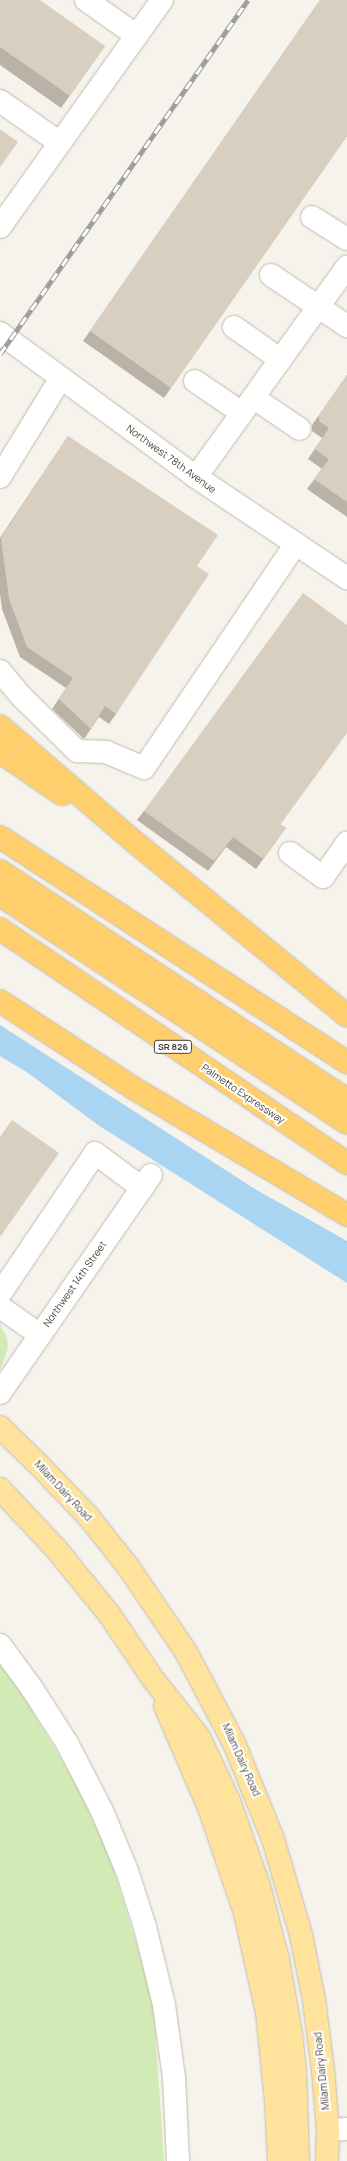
<!DOCTYPE html>
<html>
<head>
<meta charset="utf-8">
<style>
	body { margin:0 }
	#map { position:relative; width:347px; height:2161px; overflow:hidden; background:#f6f3ec; font-family:Manrope,sans-serif }
	div>[style] { position:absolute }
	.green>* { inset:0; background:#d2eab5 }
	.water>* { inset:0; background:#a9d4f2 }
	.roads { filter:drop-shadow(0 0 1px #c2bbae) drop-shadow(0 0 1px #c2bbae) }
	.minor>* { height:22px; margin:-11px; padding:0 11px; transform-origin:11px; border-radius:11px; background:#fff }
	.major>* { height:22px; margin:-11px; padding:0 11px; transform-origin:11px; border-radius:11px; background:#ffe39c }
	.highway>* { height:22px; margin:-11px; padding:0 11px; transform-origin:11px; border-radius:11px; background:#ffcf6e }
	.rail>* { height:4.5px; margin-top:-2.25px; transform-origin:0; background:repeating-linear-gradient(90deg,#fff 0 9px,#9a9a9a 0 18px); box-sizing:border-box; border-block:1px solid #9a9a9a }
	.wall>* { inset:0; background:#bab2a6 }
	.building>* { inset:0; background:#d8cfc1 }
	span { translate:-50% -50%; white-space:nowrap; text-align:center; line-height:1.15; -webkit-text-stroke:4px #fff; paint-order:stroke }
	.shield-label span { padding:1px 3px; background:#fff; border:1px solid; border-radius:3px; -webkit-text-stroke-width:0 }
	.shield-label { font-size:9px; color:#4b4439; font-weight:700 }
	.street-label { font-size:10px; color:#4b4439 }
</style>
</head>
<body>
<div id="map">
	<div class="green">
		<i style="clip-path:polygon(0 1324px,7px 1338px,8px 1348px,0 1371px)"></i>
		<i style="clip-path:polygon(0 1662px,13px 1679px,75px 1782px,109px 1855px,153px 1997px,164px 2161px,0 2161px)"></i>
	</div>
	<div class="water">
		<i style="clip-path:polygon(0 1025px,255px 1189px,347px 1241px,347px 1283px,98px 1125px,28px 1073px,0 1056px)"></i>
	</div>
	<div class="roads">
		<div class="minor">
			<i style="left:86px;top:0;width:62px;rotate:35.2deg"></i>
			<i style="left:0;top:101px;width:73px;rotate:35deg"></i>
			<i style="left:312px;top:217px;width:41px;rotate:32.2deg"></i>
			<i style="left:0;top:227px;width:279px;rotate:-54.5deg"></i>
			<i style="left:271px;top:275px;width:92px;rotate:33.9deg"></i>
			<i style="left:234px;top:327px;width:57px;rotate:35.1deg"></i>
			<i style="left:0;top:333px;width:243px;rotate:36.3deg"></i>
			<i style="left:196px;top:477px;width:182px;rotate:33.8deg"></i>
			<i style="left:195px;top:381px;width:57px;rotate:34.2deg"></i>
			<i style="left:254px;top:398px;width:55px;rotate:34deg"></i>
			<i style="left:0;top:477px;width:116px;rotate:-58.4deg"></i>
			<i style="left:196px;top:477px;width:259px;rotate:-54.3deg"></i>
			<i style="left:0;top:671px;width:35px;rotate:50deg"></i>
			<i style="left:23px;top:698px;width:76px;rotate:44.5deg"></i>
			<i style="left:77px;top:751px;width:29px;rotate:2deg"></i>
			<i style="left:106px;top:752px;width:41px;rotate:22.8deg"></i>
			<i style="left:144px;top:768px;width:269px;rotate:-55.9deg"></i>
			<i style="left:290px;top:853px;width:41px;rotate:36deg"></i>
			<i style="left:323px;top:877px;width:42px;rotate:-54.8deg"></i>
			<i style="left:0;top:1294px;width:170px;rotate:-56deg"></i>
			<i style="left:95px;top:1153px;width:59px;rotate:36.7deg"></i>
			<i style="left:0;top:1307px;width:49px;rotate:35deg"></i>
			<i style="left:0;top:1393px;width:265px;rotate:-55.3deg"></i>
			<i style="left:0;top:1645px;width:52px;rotate:53.6deg"></i>
			<i style="left:31px;top:1687px;width:67px;rotate:57.3deg"></i>
			<i style="left:67px;top:1743px;width:76px;rotate:62.8deg"></i>
			<i style="left:102px;top:1811px;width:65px;rotate:67.4deg"></i>
			<i style="left:127px;top:1871px;width:59px;rotate:72.2deg"></i>
			<i style="left:145px;top:1927px;width:80px;rotate:76.3deg"></i>
			<i style="left:164px;top:2005px;width:74px;rotate:82.2deg"></i>
			<i style="left:174px;top:2078px;width:83px;rotate:87.2deg"></i>
			<i style="left:328px;top:2130px;width:19px;rotate:-3deg"></i>
		</div>
		<div class="major">
			<i style="left:0;top:1427px;width:56px;rotate:44.3deg"></i>
			<i style="left:40px;top:1466px;width:69px;rotate:46.2deg"></i>
			<i style="left:88px;top:1516px;width:66px;rotate:51.7deg"></i>
			<i style="left:129px;top:1568px;width:102px;rotate:55.8deg"></i>
			<i style="left:186px;top:1652px;width:103px;rotate:62.2deg"></i>
			<i style="left:234px;top:1743px;width:104px;rotate:67.9deg"></i>
			<i style="left:273px;top:1839px;width:100px;rotate:73.7deg"></i>
			<i style="left:301px;top:1935px;width:66px;rotate:78.7deg"></i>
			<i style="left:314px;top:2000px;width:71px;rotate:82.7deg"></i>
			<i style="left:323px;top:2070px;width:60px;rotate:85.2deg"></i>
			<i style="left:328px;top:2130px;width:31px;rotate:92deg"></i>
			<i style="left:0;top:1489px;width:83px;rotate:46.9deg"></i>
			<i style="left:57px;top:1550px;width:82px;rotate:50.9deg"></i>
			<i style="left:109px;top:1614px;width:78px;rotate:55.9deg"></i>
			<i style="left:153px;top:1679px;width:74px;rotate:51.6deg"></i>
			<i style="left:199px;top:1737px;width:71px;rotate:64.9deg"></i>
			<i style="left:229px;top:1801px;width:90px;rotate:70.6deg"></i>
			<i style="left:259px;top:1886px;width:76px;rotate:75.6deg"></i>
			<i style="left:278px;top:1960px;width:75px;rotate:80deg"></i>
			<i style="left:291px;top:2034px;width:39px;rotate:84deg"></i>
			<i style="left:295px;top:2073px;width:88px;rotate:88deg"></i>
			<i style="left:165px;top:1706px;width:113px;rotate:66.6deg"></i>
			<i style="left:210px;top:1810px;width:109px;rotate:71.2deg"></i>
			<i style="left:245px;top:1913px;width:101px;rotate:77.5deg"></i>
			<i style="left:267px;top:2012px;width:89px;rotate:84.2deg"></i>
			<i style="left:276px;top:2101px;width:60px;rotate:87.1deg"></i>
		</div>
		<div class="highway">
			<i style="left:0;top:726px;width:173px;rotate:40.8deg"></i>
			<i style="left:131px;top:839px;width:279px;rotate:39.3deg"></i>
			<i style="left:0;top:752px;width:75px;rotate:34.1deg"></i>
			<i style="left:0;top:837px;width:414px;rotate:33deg"></i>
			<i style="left:0;top:871px;width:416px;rotate:33.4deg"></i>
			<i style="left:0;top:895px;width:415px;rotate:33.3deg"></i>
			<i style="left:0;top:929px;width:419px;rotate:34deg"></i>
			<i style="left:0;top:1001px;width:161px;rotate:33.1deg"></i>
			<i style="left:135px;top:1089px;width:247px;rotate:30.7deg"></i>
		</div>
	</div>
	<div class="rail">
		<i style="left:0;top:354px;width:432px;rotate:-55deg"></i>
	</div>
	<div class="wall">
		<i style="clip-path:polygon(0 0,105px 46px,61px 108px,0 65px)"></i>
		<i style="clip-path:polygon(320px 0,347px 136px,164px 398px,83px 341px)"></i>
		<i style="clip-path:polygon(347px 375px,347px 517px,307px 489px,322px 469px,308px 459px,322px 438px,312px 431px,312px 425px)"></i>
		<i style="clip-path:polygon(68px 436px,197px 566px,116px 714px,109px 724px,99px 717px,84px 739px,52px 709px,66px 688px,20px 657px,2px 609px,0 594px,0 538px)"></i>
		<i style="clip-path:polygon(144px 811px,281px 825px,286px 828px,256px 869px,226px 847px,208px 871px,137px 820px)"></i>
	</div>
	<div class="building">
		<i style="clip-path:polygon(0 0,40px 0,105px 46px,70px 96px,0 47px)"></i>
		<i style="clip-path:polygon(320px 0,347px 0,347px 136px,171px 388px,90px 331px)"></i>
		<i style="clip-path:polygon(0 129px,18px 142px,0 167px)"></i>
		<i style="clip-path:polygon(347px 375px,347px 502px,314px 479px,329px 459px,315px 449px,329px 428px,319px 421px,319px 415px)"></i>
		<i style="clip-path:polygon(68px 436px,218px 535px,197px 566px,209px 574px,116px 714px,105px 706px,91px 729px,59px 699px,73px 678px,27px 647px,9px 599px,1px 538px)"></i>
		<i style="clip-path:polygon(303px 593px,347px 625px,347px 733px,280px 825px,286px 828px,263px 859px,233px 837px,214px 861px,144px 811px)"></i>
		<i style="clip-path:polygon(12px 1120px,59px 1153px,0 1237px,0 1136px,0 1137px)"></i>
	</div>
	<div class="shield-label">
		<span style="left:173px;top:1047px">SR 826</span>
	</div>
	<div class="street-label">
		<span style="left:171px;top:459px;rotate:36deg">Northwest 78th Avenue</span>
		<span style="left:243px;top:1094px;rotate:34deg">Palmetto Expressway</span>
		<span style="left:75px;top:1284px;rotate:-55deg">Northwest 14th Street</span>
		<span style="left:63px;top:1491px;rotate:47deg">Milam Dairy Road</span>
		<span style="left:241px;top:1760px;rotate:66deg">Milam Dairy Road</span>
		<span style="left:322px;top:2071px;rotate:-96deg">Milam Dairy Road</span>
	</div>
</div>
</body>
</html>
